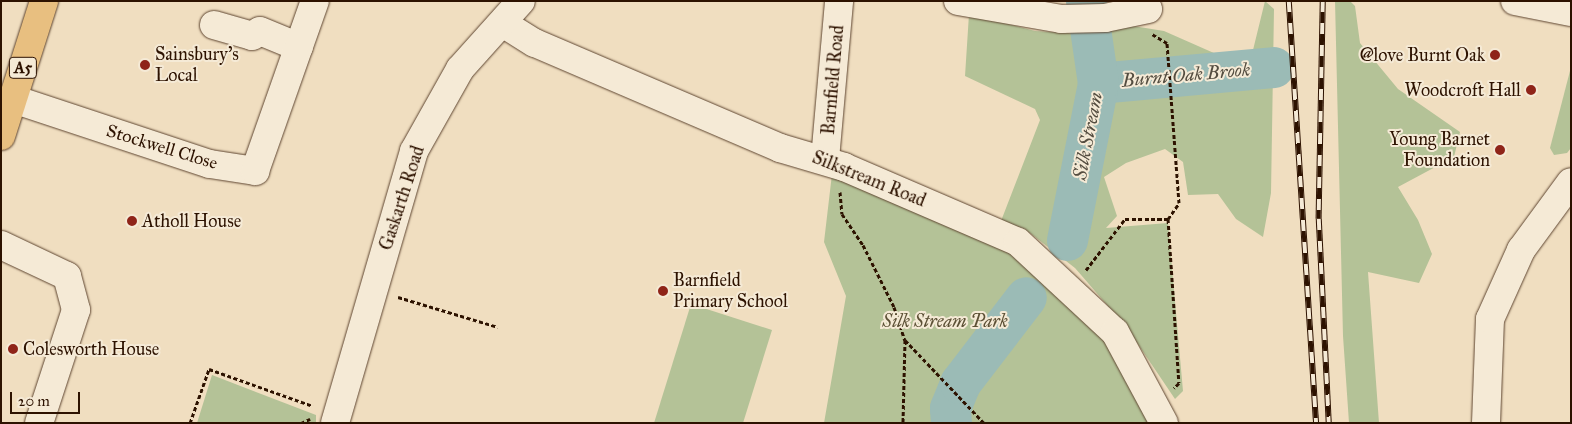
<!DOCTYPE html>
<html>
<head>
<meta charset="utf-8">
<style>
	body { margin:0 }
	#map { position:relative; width:1572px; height:424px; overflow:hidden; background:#f0dec0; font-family:"IM FELL Great Primer",serif }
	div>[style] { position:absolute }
	.green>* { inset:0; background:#b4c297 }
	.river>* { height:41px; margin:-20.5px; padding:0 20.5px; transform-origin:20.5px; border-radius:20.5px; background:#9bbbb6 }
	.path>* { height:3px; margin-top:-1.5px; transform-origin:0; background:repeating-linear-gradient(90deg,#2d1200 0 4px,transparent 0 6.5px) }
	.roads { filter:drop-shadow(0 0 1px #5e4530) drop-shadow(0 0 1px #5e4530) }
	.minor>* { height:28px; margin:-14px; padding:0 14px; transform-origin:14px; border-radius:14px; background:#f5ead6 }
	.major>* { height:28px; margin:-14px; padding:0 14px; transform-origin:14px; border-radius:14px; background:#e8bf80 }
	.rail>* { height:5.5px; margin-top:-2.75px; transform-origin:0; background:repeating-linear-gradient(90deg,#f5ead6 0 11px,#2d1200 0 22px); box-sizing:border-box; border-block:1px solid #2d1200 }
	.dots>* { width:14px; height:14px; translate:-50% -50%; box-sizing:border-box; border:2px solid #f5ead6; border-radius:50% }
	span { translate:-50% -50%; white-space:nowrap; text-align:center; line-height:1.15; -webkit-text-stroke:4px #f5ead6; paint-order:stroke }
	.shield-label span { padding:1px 4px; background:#f5ead6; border:1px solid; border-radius:4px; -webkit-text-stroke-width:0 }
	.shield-label { font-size:16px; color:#2d1200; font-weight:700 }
	.poi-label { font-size:18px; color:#2d1200 }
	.left { translate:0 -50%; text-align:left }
	.right { translate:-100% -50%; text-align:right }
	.street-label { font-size:18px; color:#2d1200 }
	.park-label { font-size:18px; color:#5c5035; font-style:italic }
	.water-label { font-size:19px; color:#544d40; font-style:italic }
	.frame { position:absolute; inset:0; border:2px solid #2d1200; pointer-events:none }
	.scale { position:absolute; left:10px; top:392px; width:70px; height:22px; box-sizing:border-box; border:2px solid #2d1200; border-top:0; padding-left:6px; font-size:15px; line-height:18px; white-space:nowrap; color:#2d1200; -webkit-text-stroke:4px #f5ead6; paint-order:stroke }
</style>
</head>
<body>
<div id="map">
	<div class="green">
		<i style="clip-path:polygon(1265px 1px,1274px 9px,1271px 193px,1263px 237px,1236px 219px,1218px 194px,1188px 195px,1183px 162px,1165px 149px,1126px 163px,1104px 177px,1117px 216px,1106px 228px,1168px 223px,1183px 391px,1175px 399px,1127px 328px,1075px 268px,1030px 233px,1001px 221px,1040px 120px,1035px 109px,965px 76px,969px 14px,1035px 31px,1085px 34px,1127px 25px,1164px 31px,1232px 61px,1253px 50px)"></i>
		<i style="clip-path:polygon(1335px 1px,1350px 1px,1355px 6px,1360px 43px,1398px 89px,1460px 132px,1454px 157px,1398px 187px,1418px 220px,1432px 254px,1419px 283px,1368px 272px,1379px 423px,1349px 423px,1343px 336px)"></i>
		<i style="clip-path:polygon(1571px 67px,1571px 148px,1567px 153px,1554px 155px,1550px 148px)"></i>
		<i style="clip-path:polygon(832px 174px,1020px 242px,1114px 330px,1164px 423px,824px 423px,846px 296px,824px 242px)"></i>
		<i style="clip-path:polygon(691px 304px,772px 330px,743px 423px,654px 423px)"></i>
		<i style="clip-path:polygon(212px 375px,316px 415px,316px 423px,197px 423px)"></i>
	</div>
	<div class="river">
		<i style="left:1098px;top:83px;width:176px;rotate:-5.2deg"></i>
		<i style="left:1067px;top:240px;width:160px;rotate:-78.8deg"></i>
		<i style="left:1098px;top:83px;width:83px;rotate:-98.3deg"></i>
		<i style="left:951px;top:423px;width:15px;rotate:-94deg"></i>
		<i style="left:950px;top:408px;width:27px;rotate:-68deg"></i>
		<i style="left:960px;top:383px;width:108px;rotate:-52.5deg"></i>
	</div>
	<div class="path">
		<i style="left:840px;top:192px;width:22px;rotate:85deg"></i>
		<i style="left:842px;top:214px;width:37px;rotate:56deg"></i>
		<i style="left:863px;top:245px;width:69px;rotate:63.4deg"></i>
		<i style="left:894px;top:307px;width:35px;rotate:72deg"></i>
		<i style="left:905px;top:340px;width:83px;rotate:91.4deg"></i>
		<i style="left:1168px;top:219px;width:164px;rotate:86.2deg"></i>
		<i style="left:1179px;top:383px;width:7px;rotate:135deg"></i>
		<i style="left:1086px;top:270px;width:64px;rotate:-52.6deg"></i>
		<i style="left:1125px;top:219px;width:43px"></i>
		<i style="left:1168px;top:219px;width:19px;rotate:-55deg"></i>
		<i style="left:1179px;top:203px;width:160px;rotate:-94.3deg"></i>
		<i style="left:1167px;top:43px;width:17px;rotate:-149deg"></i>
		<i style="left:398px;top:297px;width:104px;rotate:16.7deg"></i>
		<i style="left:905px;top:340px;width:115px;rotate:46.4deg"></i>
		<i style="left:190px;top:423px;width:57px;rotate:-70.6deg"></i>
		<i style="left:209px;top:369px;width:110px;rotate:19.6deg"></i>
		<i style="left:301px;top:423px;width:10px;rotate:-24deg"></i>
	</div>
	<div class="roads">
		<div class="minor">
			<i style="left:958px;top:1px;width:105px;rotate:9.9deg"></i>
			<i style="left:1061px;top:19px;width:44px;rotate:-1.3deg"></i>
			<i style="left:1105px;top:18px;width:44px;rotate:-11.8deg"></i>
			<i style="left:1515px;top:1px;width:57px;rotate:11.1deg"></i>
			<i style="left:504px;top:24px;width:36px;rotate:32deg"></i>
			<i style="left:535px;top:43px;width:267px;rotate:23.2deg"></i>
			<i style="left:780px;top:148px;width:67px;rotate:16.5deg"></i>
			<i style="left:844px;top:167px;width:189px;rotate:23.3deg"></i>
			<i style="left:1018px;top:242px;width:132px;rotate:42.9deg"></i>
			<i style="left:1115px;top:332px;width:103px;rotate:61.7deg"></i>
			<i style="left:214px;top:25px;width:40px;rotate:16deg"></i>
			<i style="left:252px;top:36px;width:9px;rotate:-32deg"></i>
			<i style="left:260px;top:31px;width:42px;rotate:22.3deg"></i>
			<i style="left:13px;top:99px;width:207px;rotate:18.3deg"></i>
			<i style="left:210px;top:164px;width:46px;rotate:8.8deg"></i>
			<i style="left:255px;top:171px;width:180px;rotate:-70.6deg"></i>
			<i style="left:825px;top:159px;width:159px;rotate:-84.9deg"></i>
			<i style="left:1px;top:245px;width:73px;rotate:25.2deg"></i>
			<i style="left:67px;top:276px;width:35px;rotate:75deg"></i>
			<i style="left:76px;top:310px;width:119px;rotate:108.1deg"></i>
			<i style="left:335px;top:423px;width:283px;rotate:-73.8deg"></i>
			<i style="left:414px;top:151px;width:94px;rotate:-60.7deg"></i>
			<i style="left:460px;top:69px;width:91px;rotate:-48.1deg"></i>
			<i style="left:1486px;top:423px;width:104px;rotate:-87.8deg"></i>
			<i style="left:1490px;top:319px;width:76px;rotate:-65.8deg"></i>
			<i style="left:1521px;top:250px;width:84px;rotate:-53.7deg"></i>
		</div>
		<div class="major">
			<i style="left:1px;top:136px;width:142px;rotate:-72.3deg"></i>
		</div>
	</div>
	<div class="rail">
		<i style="left:1289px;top:1px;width:423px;rotate:86.3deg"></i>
		<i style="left:1323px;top:1px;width:218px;rotate:91.1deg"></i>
		<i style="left:1319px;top:219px;width:204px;rotate:87.2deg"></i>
	</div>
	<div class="dots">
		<i style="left:1495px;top:55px;background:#8f2418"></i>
		<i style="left:145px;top:65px;background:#8f2418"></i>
		<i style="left:1531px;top:90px;background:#8f2418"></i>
		<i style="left:1500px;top:150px;background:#8f2418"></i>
		<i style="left:132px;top:221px;background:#8f2418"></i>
		<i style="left:663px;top:291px;background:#8f2418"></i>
		<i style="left:13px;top:349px;background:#8f2418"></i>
	</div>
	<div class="shield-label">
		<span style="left:23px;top:68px">A5</span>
	</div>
	<div class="poi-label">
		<span class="left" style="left:155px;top:65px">Sainsbury's<br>Local</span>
		<span class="right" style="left:1485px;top:55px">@love Burnt Oak</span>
		<span class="right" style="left:1521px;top:90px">Woodcroft Hall</span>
		<span class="right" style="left:1490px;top:150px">Young Barnet<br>Foundation</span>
		<span class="left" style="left:142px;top:221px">Atholl House</span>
		<span class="left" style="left:673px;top:291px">Barnfield<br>Primary School</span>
		<span class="left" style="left:23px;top:349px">Colesworth House</span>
	</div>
	<div class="street-label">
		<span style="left:833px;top:80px;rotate:-85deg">Barnfield Road</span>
		<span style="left:162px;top:147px;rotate:17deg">Stockwell Close</span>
		<span style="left:869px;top:179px;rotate:22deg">Silkstream Road</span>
		<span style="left:402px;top:198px;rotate:-72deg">Gaskarth Road</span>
	</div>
	<div class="park-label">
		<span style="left:945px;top:321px">Silk Stream Park</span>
	</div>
	<div class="water-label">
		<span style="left:1186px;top:75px;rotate:-5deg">Burnt Oak Brook</span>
		<span style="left:1088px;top:136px;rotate:-79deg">Silk Stream</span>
	</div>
	<div class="frame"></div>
	<div class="scale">20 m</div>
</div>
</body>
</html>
